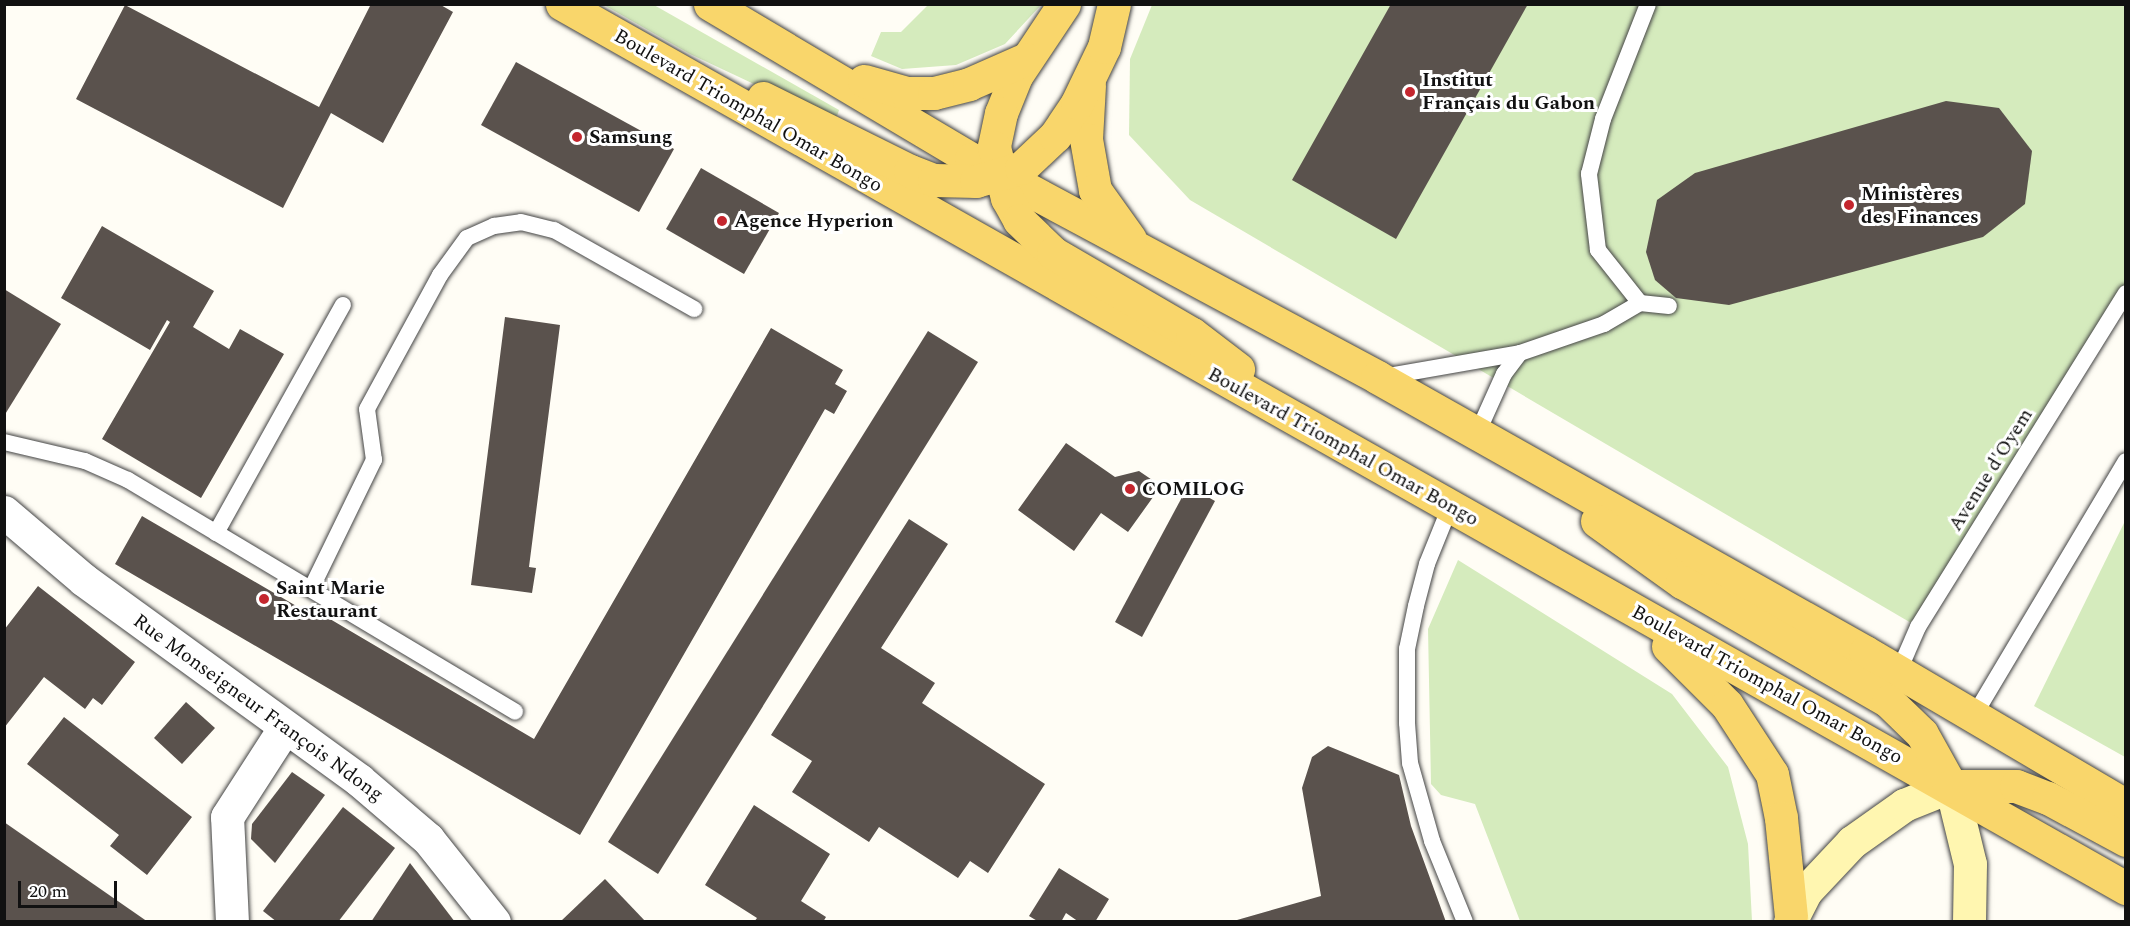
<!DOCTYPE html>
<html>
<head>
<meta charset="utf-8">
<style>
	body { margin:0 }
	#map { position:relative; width:2130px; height:926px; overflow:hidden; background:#fffdf5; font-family:Spectral,serif }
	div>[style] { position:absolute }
	.green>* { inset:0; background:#d5ebbd }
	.building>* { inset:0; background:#5a524d }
	.roads { filter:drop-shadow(0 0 2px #444) drop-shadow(0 0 2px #444) }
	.service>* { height:16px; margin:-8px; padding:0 8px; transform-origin:8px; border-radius:8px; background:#fff }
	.minor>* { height:33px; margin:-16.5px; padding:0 16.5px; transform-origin:16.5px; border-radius:16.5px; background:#fff }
	.secondary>* { height:33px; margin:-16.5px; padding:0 16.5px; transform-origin:16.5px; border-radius:16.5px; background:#fff6b0 }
	.primary>* { height:33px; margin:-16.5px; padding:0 16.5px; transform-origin:16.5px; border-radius:16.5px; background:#f9d66b }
	.dots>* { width:16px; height:16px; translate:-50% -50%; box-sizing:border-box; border:3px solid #fff; border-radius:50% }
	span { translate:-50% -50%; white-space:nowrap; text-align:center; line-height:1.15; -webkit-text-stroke:6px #fff; paint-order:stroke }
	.poi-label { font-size:20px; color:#111; font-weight:700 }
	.left { translate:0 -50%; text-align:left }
	.street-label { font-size:20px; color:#111 }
	.frame { position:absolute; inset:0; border:6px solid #111; pointer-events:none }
	.scale { position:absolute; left:18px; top:881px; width:99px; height:27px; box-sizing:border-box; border:3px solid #111; border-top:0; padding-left:8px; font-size:18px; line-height:21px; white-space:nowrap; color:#111; -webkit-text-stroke:4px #fff; paint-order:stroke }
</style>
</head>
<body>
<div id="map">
	<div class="green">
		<i style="clip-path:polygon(929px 4px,1041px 4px,1041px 5px,1005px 44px,956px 65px,902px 69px,871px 56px,881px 32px,901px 32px)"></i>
		<i style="clip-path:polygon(604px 5px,654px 5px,839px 110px,835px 122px,690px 54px)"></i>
		<i style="clip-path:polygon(1152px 5px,2125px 5px,2125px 293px,1918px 627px,1190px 200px,1129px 135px,1130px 59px)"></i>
		<i style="clip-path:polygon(2125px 521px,2126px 757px,2125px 757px,2034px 706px)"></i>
		<i style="clip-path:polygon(1458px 560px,1672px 694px,1728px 767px,1748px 844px,1752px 921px,1520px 921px,1475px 804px,1441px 795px,1431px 784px,1428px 629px)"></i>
	</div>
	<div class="building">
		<i style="clip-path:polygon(371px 4px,439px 4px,453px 12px,383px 143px,331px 113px,283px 208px,76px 99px,125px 5px,319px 107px)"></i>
		<i style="clip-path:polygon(1391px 4px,1528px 4px,1396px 239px,1292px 180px)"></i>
		<i style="clip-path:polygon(516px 62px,674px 149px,639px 212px,481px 125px)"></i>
		<i style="clip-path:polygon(1946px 101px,1999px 108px,2032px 151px,2025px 204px,1983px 237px,1729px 305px,1676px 298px,1655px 280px,1646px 252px,1657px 200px,1695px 173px)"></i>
		<i style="clip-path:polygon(701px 168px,779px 213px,744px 274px,666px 229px)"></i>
		<i style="clip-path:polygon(102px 226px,214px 291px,193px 327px,229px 349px,240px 329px,284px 354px,201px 498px,102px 439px,170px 322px,167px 320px,150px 350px,61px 298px)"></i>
		<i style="clip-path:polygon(4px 289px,61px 324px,4px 416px)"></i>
		<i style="clip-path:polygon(505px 317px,560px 325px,529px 567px,536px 568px,532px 593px,471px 585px)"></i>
		<i style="clip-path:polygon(771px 328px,843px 370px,835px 384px,847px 391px,834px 414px,825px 409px,580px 835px,115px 564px,142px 516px,310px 614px,313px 609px,534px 739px)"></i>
		<i style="clip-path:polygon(928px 331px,978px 362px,658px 874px,608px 842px)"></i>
		<i style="clip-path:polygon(1066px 443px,1115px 477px,1139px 471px,1161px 486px,1128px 532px,1101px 513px,1074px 551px,1018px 510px)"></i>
		<i style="clip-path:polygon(1188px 486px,1215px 501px,1142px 637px,1115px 622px)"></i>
		<i style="clip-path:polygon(909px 519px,948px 544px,881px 648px,935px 683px,922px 703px,1045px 784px,988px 873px,970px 861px,958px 878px,879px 827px,869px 842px,792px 792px,812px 761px,771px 735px)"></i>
		<i style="clip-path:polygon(38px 586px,135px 662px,102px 705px,93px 698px,85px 709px,44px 677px,4px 728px,4px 630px)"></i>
		<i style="clip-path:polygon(186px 702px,215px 728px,182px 764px,154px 738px)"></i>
		<i style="clip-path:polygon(64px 717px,192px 817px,147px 875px,110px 846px,119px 835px,27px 764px)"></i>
		<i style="clip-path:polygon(1328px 746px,1399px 775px,1411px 826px,1446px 922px,1230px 922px,1321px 896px,1302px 788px,1312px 757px)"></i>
		<i style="clip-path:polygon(292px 772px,325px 795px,275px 863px,251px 839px,252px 824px)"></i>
		<i style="clip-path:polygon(754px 805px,830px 854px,801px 901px,826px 917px,823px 922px,754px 922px,757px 918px,705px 885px)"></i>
		<i style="clip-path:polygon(343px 807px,395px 848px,338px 922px,277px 922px,263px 911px)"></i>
		<i style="clip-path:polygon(4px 822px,148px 922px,4px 922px)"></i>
		<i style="clip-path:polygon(410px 863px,455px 922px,371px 922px)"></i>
		<i style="clip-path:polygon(1059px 868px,1109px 899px,1095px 922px,1079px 922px,1066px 913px,1061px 922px,1039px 922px,1029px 916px)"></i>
		<i style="clip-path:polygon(605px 879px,646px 922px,560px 922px)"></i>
	</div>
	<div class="roads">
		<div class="service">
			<i style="left:1640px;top:303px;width:68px;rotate:-128.4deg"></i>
			<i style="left:1598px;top:250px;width:77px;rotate:-96.8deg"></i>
			<i style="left:1589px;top:174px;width:57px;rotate:-75.7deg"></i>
			<i style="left:1603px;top:119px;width:123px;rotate:-68.6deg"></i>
			<i style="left:1383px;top:377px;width:139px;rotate:-9.9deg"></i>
			<i style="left:1520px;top:353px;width:89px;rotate:-19deg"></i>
			<i style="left:1604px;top:324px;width:42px;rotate:-30.3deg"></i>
			<i style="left:1640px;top:303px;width:29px;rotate:6deg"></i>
			<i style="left:1477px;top:434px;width:66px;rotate:-65.8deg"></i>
			<i style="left:1504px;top:374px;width:26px;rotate:-53deg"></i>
			<i style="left:4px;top:442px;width:83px;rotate:13.2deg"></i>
			<i style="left:85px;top:461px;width:47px;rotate:23.8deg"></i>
			<i style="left:128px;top:480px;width:451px;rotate:30.9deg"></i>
			<i style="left:1450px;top:507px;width:61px;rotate:112deg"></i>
			<i style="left:1427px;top:564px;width:43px;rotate:104.7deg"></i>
			<i style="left:1416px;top:606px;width:44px;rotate:101.8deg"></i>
			<i style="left:1407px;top:649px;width:74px;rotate:90deg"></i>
			<i style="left:1407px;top:723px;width:40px;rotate:85.7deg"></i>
			<i style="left:1410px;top:763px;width:81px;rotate:74.2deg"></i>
			<i style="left:1432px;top:841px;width:87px;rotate:67.8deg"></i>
			<i style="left:216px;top:533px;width:261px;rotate:-60.9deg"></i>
			<i style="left:311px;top:589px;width:144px;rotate:-64deg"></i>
			<i style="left:374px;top:460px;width:51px;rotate:-97.8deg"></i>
			<i style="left:367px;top:409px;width:153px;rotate:-61.4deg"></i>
			<i style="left:440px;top:275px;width:46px;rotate:-53.9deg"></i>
			<i style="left:467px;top:238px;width:30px;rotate:-24deg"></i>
			<i style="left:494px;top:226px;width:27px;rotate:-8deg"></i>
			<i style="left:521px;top:222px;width:34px;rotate:14deg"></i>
			<i style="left:554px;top:230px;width:161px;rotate:29.4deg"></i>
			<i style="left:1898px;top:673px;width:50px;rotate:-66.5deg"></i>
			<i style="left:1918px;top:627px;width:393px;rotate:-58.1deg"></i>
			<i style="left:1972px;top:719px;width:300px;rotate:-59.2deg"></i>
		</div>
		<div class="minor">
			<i style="left:4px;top:512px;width:105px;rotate:40.4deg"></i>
			<i style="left:84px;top:580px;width:340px;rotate:36deg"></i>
			<i style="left:359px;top:780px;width:91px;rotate:40.5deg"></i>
			<i style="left:428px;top:839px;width:106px;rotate:51.5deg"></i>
			<i style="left:232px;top:922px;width:105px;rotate:-92.7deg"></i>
			<i style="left:227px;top:817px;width:107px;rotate:-57.2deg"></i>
		</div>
		<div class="secondary">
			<i style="left:1790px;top:922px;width:34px;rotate:-63deg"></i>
			<i style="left:1805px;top:892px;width:69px;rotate:-46.8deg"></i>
			<i style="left:1852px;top:842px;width:64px;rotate:-35.4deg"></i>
			<i style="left:1904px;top:805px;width:51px;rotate:-22deg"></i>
			<i style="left:1951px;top:786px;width:80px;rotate:76.3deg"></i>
			<i style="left:1970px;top:864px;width:58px;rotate:91deg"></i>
		</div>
		<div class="primary">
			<i style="left:562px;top:4px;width:1797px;rotate:29.48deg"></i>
			<i style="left:710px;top:4px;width:304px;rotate:30.7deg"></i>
			<i style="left:971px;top:159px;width:461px;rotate:28.2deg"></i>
			<i style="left:1377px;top:377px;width:560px;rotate:29.4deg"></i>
			<i style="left:1865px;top:652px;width:303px;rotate:30.5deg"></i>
			<i style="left:1064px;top:4px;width:87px;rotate:123.7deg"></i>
			<i style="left:1016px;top:76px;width:40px;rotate:112deg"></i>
			<i style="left:1001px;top:113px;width:35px;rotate:102deg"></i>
			<i style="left:994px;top:147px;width:53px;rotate:75.7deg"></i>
			<i style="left:1007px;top:198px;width:25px;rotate:61deg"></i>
			<i style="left:1019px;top:220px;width:47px;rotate:44.1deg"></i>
			<i style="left:1053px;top:253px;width:161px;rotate:30.2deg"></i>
			<i style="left:1192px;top:334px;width:58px;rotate:37.3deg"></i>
			<i style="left:864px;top:81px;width:45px;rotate:15.6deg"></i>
			<i style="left:907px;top:93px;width:27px"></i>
			<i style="left:934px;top:93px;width:36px;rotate:-14deg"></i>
			<i style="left:969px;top:84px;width:62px;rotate:-23.7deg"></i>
			<i style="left:1089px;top:85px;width:54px;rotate:93.2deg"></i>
			<i style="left:1086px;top:139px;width:52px;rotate:80deg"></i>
			<i style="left:1095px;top:190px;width:60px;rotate:54.5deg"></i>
			<i style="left:763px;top:98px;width:164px;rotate:26.4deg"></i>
			<i style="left:910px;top:171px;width:26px;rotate:21deg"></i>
			<i style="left:934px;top:180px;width:42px;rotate:1.4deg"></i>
			<i style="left:976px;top:181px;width:47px;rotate:-16.1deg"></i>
			<i style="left:1021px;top:168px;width:47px;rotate:-43.3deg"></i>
			<i style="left:1055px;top:136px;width:40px;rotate:-56deg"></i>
			<i style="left:1077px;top:103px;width:62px;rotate:-64.3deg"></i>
			<i style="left:1104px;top:47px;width:44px;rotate:-76.9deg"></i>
			<i style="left:1597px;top:521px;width:105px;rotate:35.7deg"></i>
			<i style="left:1682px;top:582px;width:238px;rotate:30deg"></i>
			<i style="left:1888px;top:701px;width:47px;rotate:44.1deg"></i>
			<i style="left:1922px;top:734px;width:60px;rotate:60.9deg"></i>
			<i style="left:1951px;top:786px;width:65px"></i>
			<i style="left:2016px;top:786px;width:34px;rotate:21deg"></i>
			<i style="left:2048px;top:798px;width:89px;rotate:28.3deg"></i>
			<i style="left:1668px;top:646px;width:83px;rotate:45deg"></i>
			<i style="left:1727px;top:705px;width:82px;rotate:56.9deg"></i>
			<i style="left:1772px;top:774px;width:45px;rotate:78.4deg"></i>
			<i style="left:1781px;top:818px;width:99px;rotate:84.2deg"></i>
		</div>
	</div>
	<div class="dots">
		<i style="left:1410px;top:92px;background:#c4262e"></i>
		<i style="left:577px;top:137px;background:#c4262e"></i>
		<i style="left:1849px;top:205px;background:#c4262e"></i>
		<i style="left:722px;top:221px;background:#c4262e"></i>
		<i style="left:1130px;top:489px;background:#c4262e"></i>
		<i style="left:264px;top:599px;background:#c4262e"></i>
	</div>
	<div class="poi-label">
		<span class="left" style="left:1422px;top:92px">Institut<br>Français du Gabon</span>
		<span class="left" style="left:589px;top:137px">Samsung</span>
		<span class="left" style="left:1861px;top:206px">Ministères<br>des Finances</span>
		<span class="left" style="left:734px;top:221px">Agence Hyperion</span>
		<span class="left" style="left:1142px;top:489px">COMILOG</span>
		<span class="left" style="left:276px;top:600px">Saint Marie<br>Restaurant</span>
	</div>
	<div class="street-label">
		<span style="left:748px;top:111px;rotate:30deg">Boulevard Triomphal Omar Bongo</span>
		<span style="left:1343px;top:447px;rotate:29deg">Boulevard Triomphal Omar Bongo</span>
		<span style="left:1991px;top:470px;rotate:-58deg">Avenue d'Oyem</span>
		<span style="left:1767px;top:685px;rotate:29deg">Boulevard Triomphal Omar Bongo</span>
		<span style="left:258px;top:708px;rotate:36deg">Rue Monseigneur François Ndong</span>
	</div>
	<div class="frame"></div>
	<div class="scale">20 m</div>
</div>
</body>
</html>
